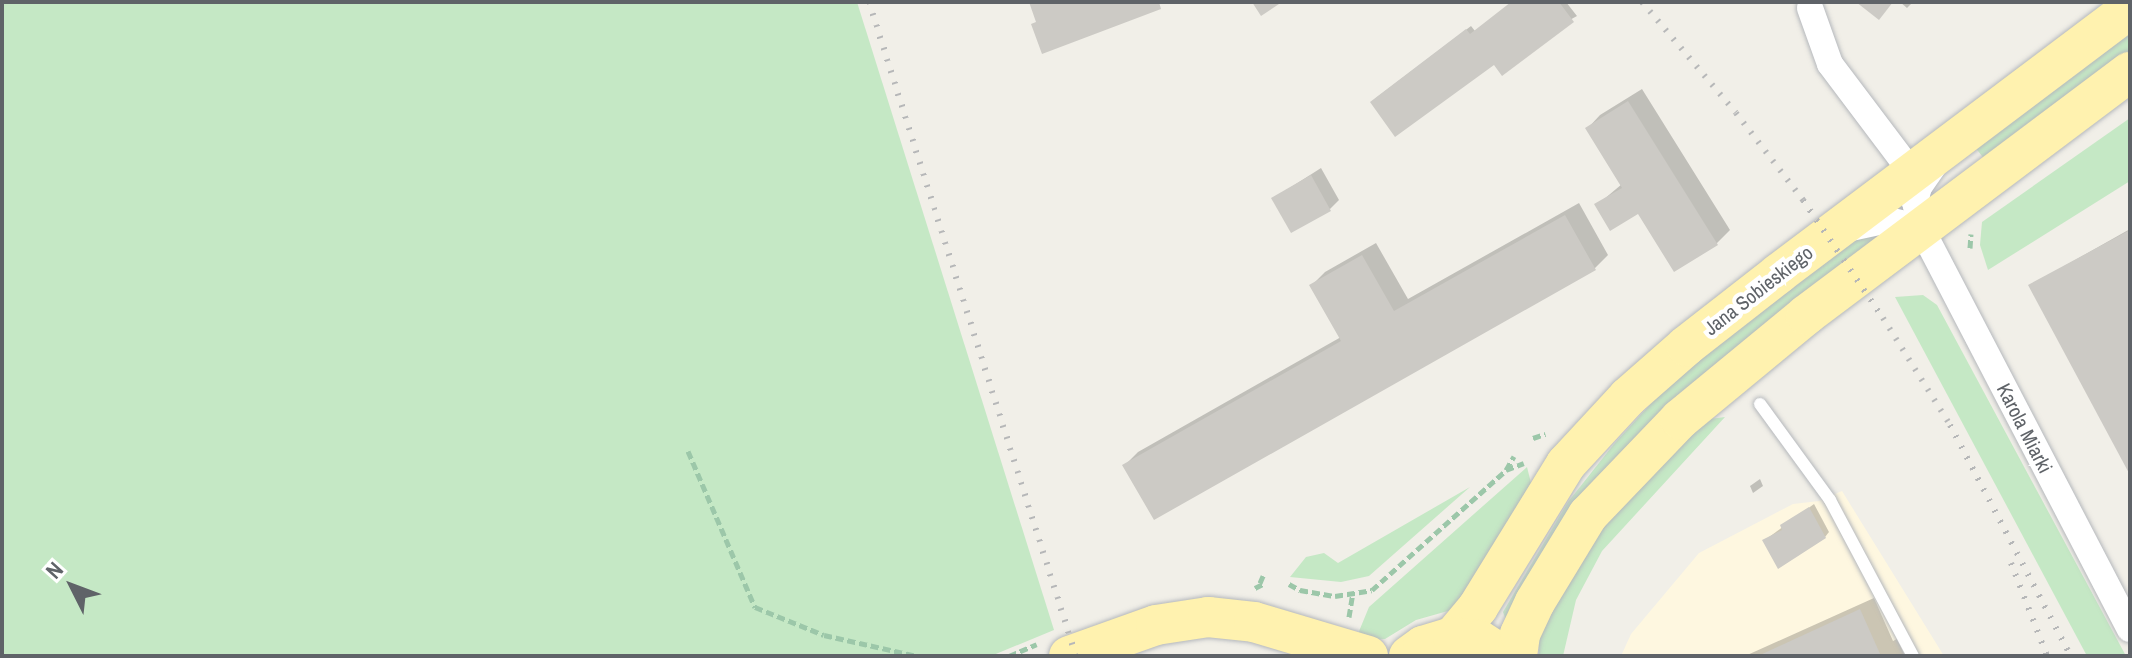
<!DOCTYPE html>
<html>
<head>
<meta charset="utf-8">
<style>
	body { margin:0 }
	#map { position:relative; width:2132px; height:658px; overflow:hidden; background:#f1efe8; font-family:"Archivo Narrow",sans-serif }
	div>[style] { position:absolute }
	.commercial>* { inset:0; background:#fef7e0 }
	.green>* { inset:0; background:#c5e8c5 }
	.shadow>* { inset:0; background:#0003 }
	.building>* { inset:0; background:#cccac5 }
	.path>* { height:5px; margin-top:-2.5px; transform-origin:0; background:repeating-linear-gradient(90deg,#9cc7a9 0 8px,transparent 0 12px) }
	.roads { filter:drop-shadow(0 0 2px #b5b8bc) drop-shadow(0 0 2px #b5b8bc) }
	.lane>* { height:12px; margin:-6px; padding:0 6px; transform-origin:6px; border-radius:6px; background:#fff }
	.street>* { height:26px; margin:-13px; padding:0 13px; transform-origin:13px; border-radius:13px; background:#fff }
	.primary>* { height:40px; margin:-20px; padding:0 20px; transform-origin:20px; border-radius:20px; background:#fff2af }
	.rail>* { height:6px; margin-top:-3px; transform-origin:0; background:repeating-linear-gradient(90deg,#b6b7b8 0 2px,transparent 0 12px) }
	span { translate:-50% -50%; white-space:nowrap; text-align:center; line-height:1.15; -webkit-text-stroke:8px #fff; paint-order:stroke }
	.street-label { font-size:20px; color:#5f6368 }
	.frame { position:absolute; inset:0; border:4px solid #5f6368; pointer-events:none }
	.north { position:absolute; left:32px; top:546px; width:80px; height:80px; -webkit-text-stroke:6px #fff; paint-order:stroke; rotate:312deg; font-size:22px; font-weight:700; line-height:32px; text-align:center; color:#5f6368 }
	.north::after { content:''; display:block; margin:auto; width:28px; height:36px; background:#5f6368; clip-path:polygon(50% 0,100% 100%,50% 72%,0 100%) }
</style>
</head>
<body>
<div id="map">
	<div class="commercial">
		<i style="clip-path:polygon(1842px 491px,1944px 656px,1621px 656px,1631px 634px,1699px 553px,1793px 504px,1819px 501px)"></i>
	</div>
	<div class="green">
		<i style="clip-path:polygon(2px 2px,857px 2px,1054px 630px,991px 656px,2px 656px)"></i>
		<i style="clip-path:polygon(2130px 29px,2130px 52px,1986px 161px,1974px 146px)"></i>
		<i style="clip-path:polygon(2130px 118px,2130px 181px,1988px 270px,1980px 245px,1982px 222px)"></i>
		<i style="clip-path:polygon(1884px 233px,1506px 620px,1503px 612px,1568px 502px,1614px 444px,1658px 396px,1687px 368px,1852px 239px)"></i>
		<i style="clip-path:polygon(1923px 295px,1937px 305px,2126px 656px,2087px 656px,1895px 297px)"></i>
		<i style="clip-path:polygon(1725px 417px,1602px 551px,1576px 600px,1563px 656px,1539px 656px,1538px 630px,1597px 534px,1681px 442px,1710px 419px)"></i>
		<i style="clip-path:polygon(1527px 467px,1532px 487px,1455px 609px,1416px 620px,1385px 639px,1355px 641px,1369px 607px)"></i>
		<i style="clip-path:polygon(1470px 487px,1369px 576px,1341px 582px,1290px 577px,1306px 557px,1324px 553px,1338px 563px)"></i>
	</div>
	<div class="shadow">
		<i style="clip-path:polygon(1513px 2px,1566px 2px,1577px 16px,1494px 62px,1376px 98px,1471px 26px,1475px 31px)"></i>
		<i style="clip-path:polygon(1900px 2px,1913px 2px,1907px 8px)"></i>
		<i style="clip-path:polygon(1642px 89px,1730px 230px,1716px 244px,1639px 211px,1597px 205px,1622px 184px,1587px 129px,1600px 115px)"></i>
		<i style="clip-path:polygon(1321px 168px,1339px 200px,1330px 209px,1274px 198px)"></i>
		<i style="clip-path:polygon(1579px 203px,1608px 255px,1594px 269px,1125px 465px,1138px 452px,1341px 337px,1312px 285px,1325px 272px,1376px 243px,1408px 299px)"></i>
		<i style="clip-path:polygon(2130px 229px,2130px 471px,2031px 285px)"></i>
		<i style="clip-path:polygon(1760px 479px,1763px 486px,1753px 493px,1750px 486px)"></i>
		<i style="clip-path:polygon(1814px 504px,1829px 532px,1825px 537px,1765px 540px)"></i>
		<i style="clip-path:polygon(1874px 598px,1893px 641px,1897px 639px,1905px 656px,1745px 656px)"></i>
	</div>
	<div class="building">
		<i style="clip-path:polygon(1029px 2px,1159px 2px,1161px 9px,1042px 54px,1031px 24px,1036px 22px)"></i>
		<i style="clip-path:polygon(1252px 2px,1282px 2px,1261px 16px)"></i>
		<i style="clip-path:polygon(1511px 2px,1559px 2px,1574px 22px,1502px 76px,1494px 65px,1395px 137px,1370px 102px,1466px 29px,1470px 34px)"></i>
		<i style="clip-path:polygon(1856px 2px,1893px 2px,1879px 20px)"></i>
		<i style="clip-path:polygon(1628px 101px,1718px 245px,1674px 272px,1638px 214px,1610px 231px,1594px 204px,1622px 188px,1585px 128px)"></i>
		<i style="clip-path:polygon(1311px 175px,1331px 211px,1291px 233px,1271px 198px)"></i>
		<i style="clip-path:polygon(1565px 215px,1596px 270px,1154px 520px,1122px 465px,1341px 341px,1309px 285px,1362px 255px,1394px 311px)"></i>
		<i style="clip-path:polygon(2130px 230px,2130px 475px,2028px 285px)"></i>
		<i style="clip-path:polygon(1809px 507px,1826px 538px,1778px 569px,1762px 540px,1782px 530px,1780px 525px)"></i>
		<i style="clip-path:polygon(1860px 609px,1881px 656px,1758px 656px)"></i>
	</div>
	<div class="path">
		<i style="left:1970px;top:248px;width:14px;rotate:-86deg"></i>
		<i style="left:1533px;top:438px;width:13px;rotate:-18deg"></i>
		<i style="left:688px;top:451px;width:170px;rotate:66.8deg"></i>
		<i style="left:755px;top:607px;width:74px;rotate:22.1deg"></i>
		<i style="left:824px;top:635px;width:95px;rotate:12.7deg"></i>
		<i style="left:1506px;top:470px;width:19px;rotate:-21deg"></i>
		<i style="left:1260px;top:583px;width:8px;rotate:-67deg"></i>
		<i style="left:1289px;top:584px;width:13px;rotate:29deg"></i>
		<i style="left:1300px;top:590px;width:36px;rotate:10deg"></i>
		<i style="left:1335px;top:596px;width:37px;rotate:-9deg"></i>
		<i style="left:1372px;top:590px;width:180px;rotate:-41.8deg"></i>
		<i style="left:1506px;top:470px;width:16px;rotate:-60deg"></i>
		<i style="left:1255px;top:588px;width:11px;rotate:-27deg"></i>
		<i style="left:1349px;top:617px;width:24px;rotate:-81deg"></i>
		<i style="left:1009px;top:656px;width:30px;rotate:-23deg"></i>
	</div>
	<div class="roads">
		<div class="lane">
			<i style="left:1760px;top:404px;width:119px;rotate:53.9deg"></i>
			<i style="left:1830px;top:500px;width:177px;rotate:62deg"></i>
		</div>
		<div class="street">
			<i style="left:1810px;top:8px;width:59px;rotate:70.3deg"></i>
			<i style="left:1830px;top:64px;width:136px;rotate:53deg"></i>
			<i style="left:1935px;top:164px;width:28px;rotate:125deg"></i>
			<i style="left:1919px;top:187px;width:16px;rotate:105deg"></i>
			<i style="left:1915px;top:202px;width:27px;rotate:77deg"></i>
			<i style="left:1921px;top:228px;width:452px;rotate:62.5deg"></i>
			<i style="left:1851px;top:228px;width:39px;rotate:-12deg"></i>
			<i style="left:1889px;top:220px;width:33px;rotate:14deg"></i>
		</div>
		<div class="primary">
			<i style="left:1453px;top:637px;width:39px;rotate:-50deg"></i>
			<i style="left:1478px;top:607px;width:168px;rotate:-58.4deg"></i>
			<i style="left:1566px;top:464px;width:91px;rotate:-47.2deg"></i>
			<i style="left:1628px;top:397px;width:77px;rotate:-41.3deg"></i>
			<i style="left:1686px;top:346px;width:117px;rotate:-38deg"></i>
			<i style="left:1778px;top:274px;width:441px;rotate:-37deg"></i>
			<i style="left:1069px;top:656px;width:92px;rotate:-19.6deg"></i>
			<i style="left:1156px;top:625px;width:53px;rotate:-8.7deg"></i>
			<i style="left:1208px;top:617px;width:46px;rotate:6.2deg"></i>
			<i style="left:1254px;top:622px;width:119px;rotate:16.6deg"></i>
			<i style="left:1409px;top:656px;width:17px;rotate:-36deg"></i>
			<i style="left:1423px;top:646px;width:31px;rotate:-17deg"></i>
			<i style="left:1453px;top:637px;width:26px;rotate:7deg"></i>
			<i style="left:1479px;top:640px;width:30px;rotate:33deg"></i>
			<i style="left:1517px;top:656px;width:22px;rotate:-82deg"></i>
			<i style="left:1520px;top:634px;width:35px;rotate:-65deg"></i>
			<i style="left:1535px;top:602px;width:102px;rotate:-58.7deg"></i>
			<i style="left:1588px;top:515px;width:133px;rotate:-46.2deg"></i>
			<i style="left:1680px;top:419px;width:163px;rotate:-39.5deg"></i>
			<i style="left:1806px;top:315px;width:405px;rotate:-36.9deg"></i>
		</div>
	</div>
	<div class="rail">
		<i style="left:869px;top:2px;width:686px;rotate:72.44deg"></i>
		<i style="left:1642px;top:2px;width:145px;rotate:49.7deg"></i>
		<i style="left:1736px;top:113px;width:110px;rotate:52.4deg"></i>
		<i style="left:1803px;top:200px;width:143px;rotate:55.9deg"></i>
		<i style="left:1883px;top:318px;width:126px;rotate:57.9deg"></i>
		<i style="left:1950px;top:425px;width:261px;rotate:62.4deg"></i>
		<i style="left:2011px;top:563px;width:100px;rotate:68.8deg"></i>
	</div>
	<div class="street-label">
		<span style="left:1758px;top:290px;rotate:-38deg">Jana Sobieskiego</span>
		<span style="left:2025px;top:428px;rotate:63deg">Karola Miarki</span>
	</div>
	<div class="frame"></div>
	<div class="north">N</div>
</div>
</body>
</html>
